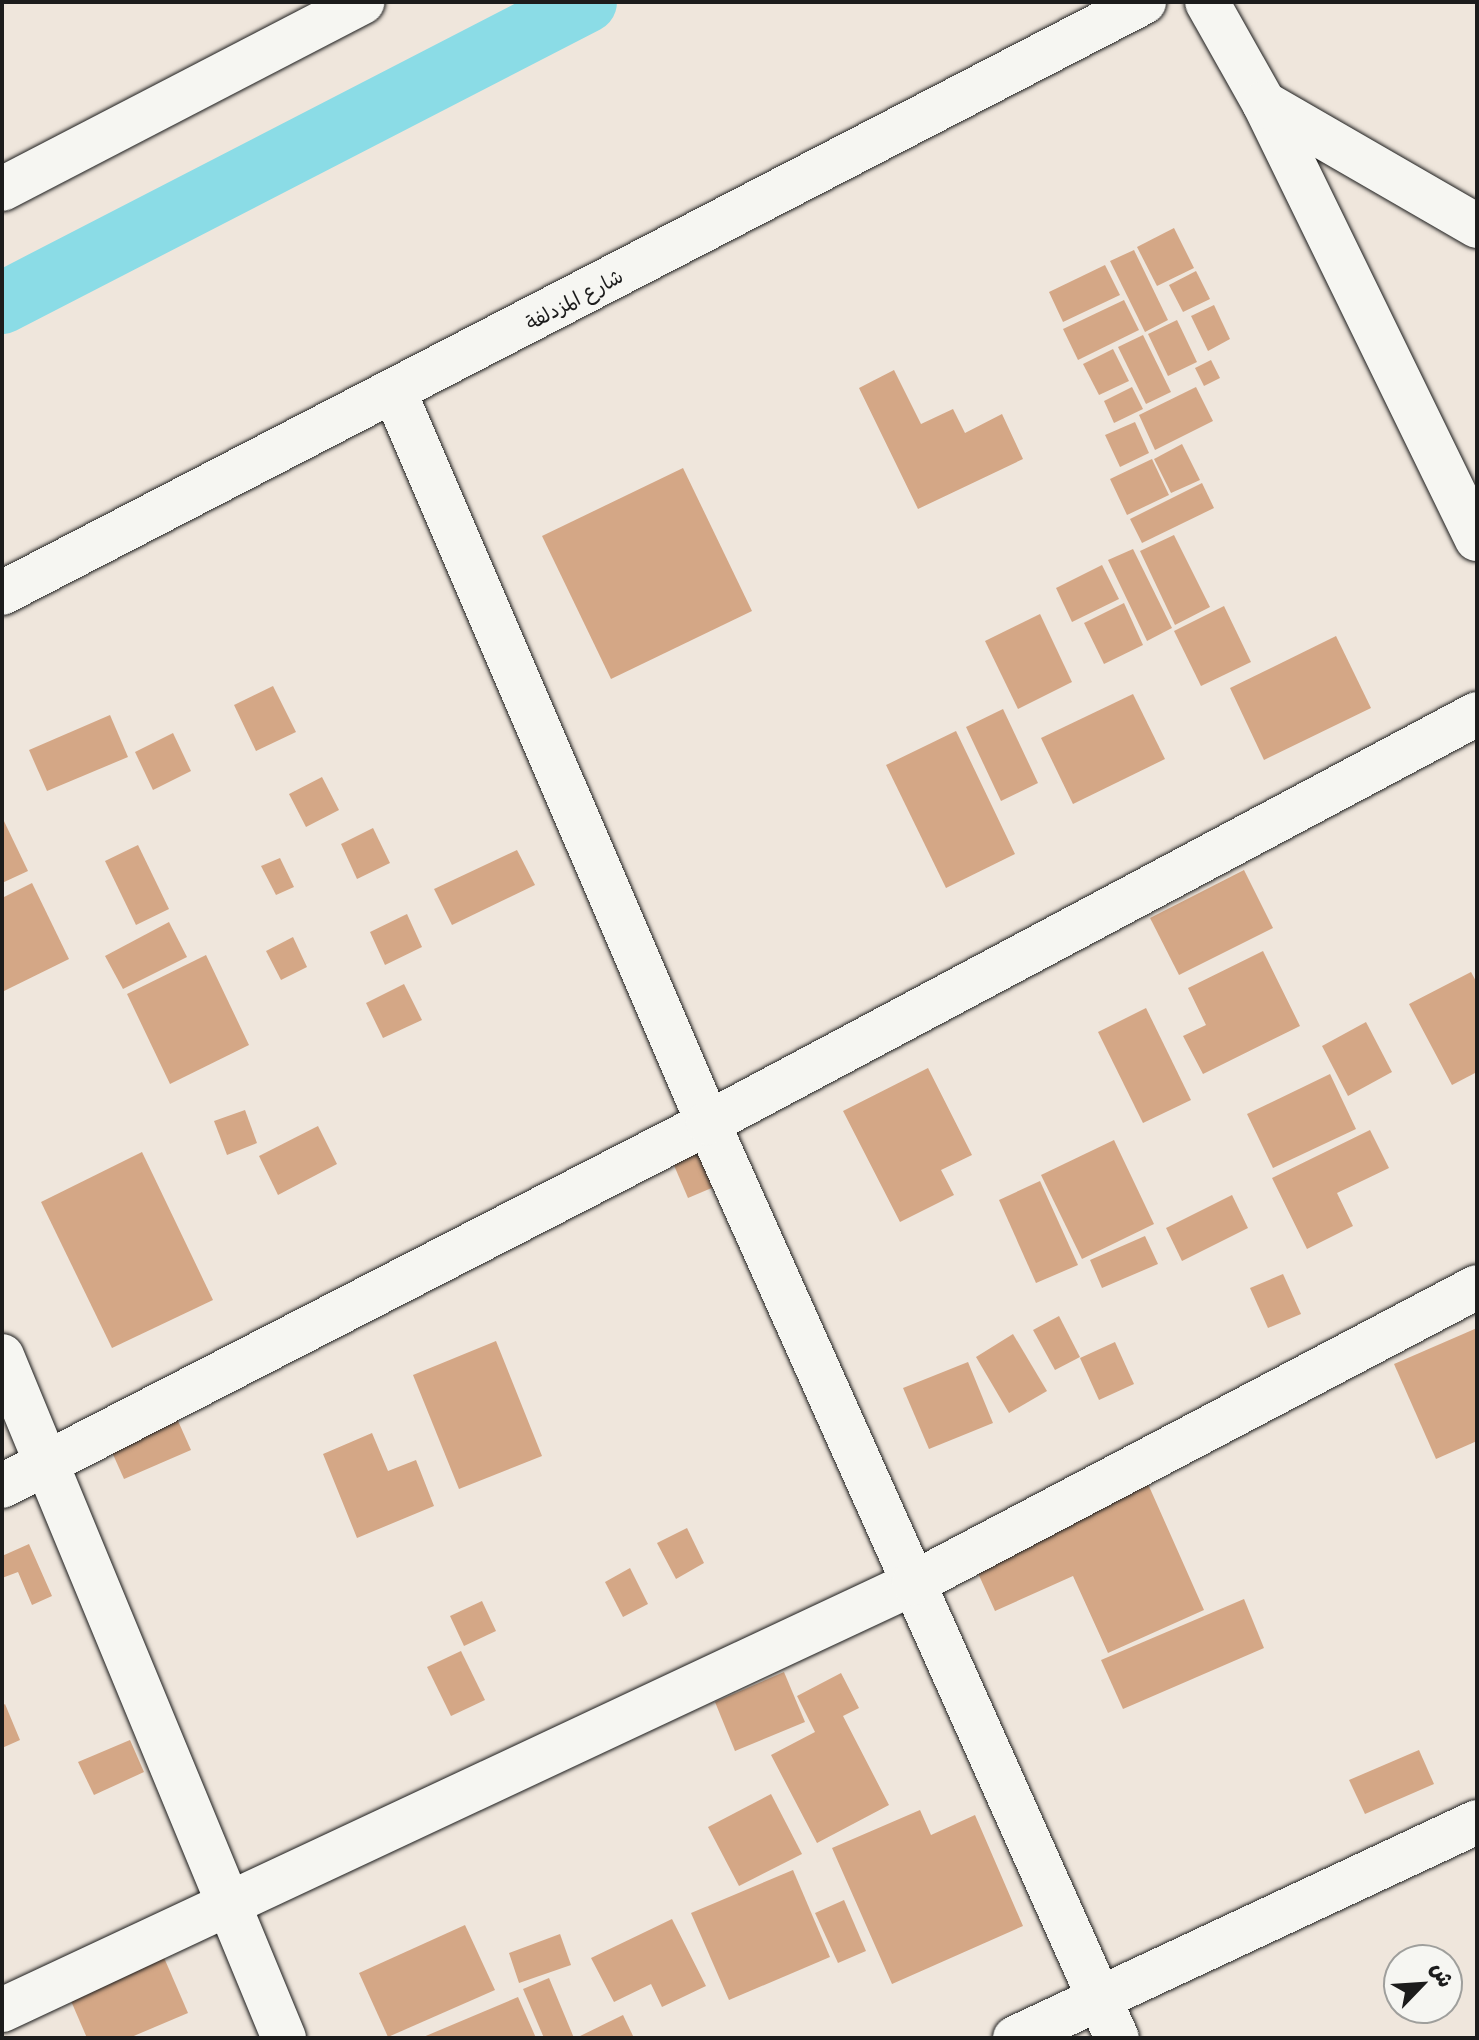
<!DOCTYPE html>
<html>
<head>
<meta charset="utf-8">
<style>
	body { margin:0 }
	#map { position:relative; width:1479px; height:2040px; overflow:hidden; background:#efe6dc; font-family:Delius,"Playpen Sans Arabic",sans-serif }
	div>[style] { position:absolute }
	.canal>* { height:62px; margin:-31px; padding:0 31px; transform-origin:31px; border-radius:31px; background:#8bdce6 }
	.building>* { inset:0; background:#d4a786 }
	.roads { filter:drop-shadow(0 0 2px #1c1c1c) drop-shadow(0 0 2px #1c1c1c) }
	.minor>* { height:44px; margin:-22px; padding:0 22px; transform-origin:22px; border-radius:22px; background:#f6f6f2 }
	span { translate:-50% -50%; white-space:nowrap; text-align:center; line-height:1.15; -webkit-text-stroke:7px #f6f6f2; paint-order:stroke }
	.street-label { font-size:20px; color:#1c1c1c }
	.frame { position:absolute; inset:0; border:4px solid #1c1c1c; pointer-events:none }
	.north { position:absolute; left:1383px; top:1944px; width:80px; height:80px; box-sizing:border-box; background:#f6f6f2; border:2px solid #9f9f9c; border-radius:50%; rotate:65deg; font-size:22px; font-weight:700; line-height:32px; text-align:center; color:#1c1c1c }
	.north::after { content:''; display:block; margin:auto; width:28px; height:36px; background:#1c1c1c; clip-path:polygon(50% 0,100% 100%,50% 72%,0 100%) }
</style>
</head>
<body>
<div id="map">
	<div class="canal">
		<i style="left:2px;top:303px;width:657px;rotate:-27.27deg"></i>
	</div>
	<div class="building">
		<i style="clip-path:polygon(1174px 228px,1194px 268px,1157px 286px,1137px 247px)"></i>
		<i style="clip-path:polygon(1134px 250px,1168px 320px,1145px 332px,1110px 261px)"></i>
		<i style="clip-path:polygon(1105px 265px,1120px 295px,1063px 322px,1049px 292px)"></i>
		<i style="clip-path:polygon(1196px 271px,1210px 299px,1183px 312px,1169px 285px)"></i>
		<i style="clip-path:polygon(1124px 300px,1139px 330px,1078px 360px,1063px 329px)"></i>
		<i style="clip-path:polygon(1214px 305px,1230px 339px,1208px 351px,1191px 316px)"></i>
		<i style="clip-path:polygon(1177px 320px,1197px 362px,1168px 376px,1148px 334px)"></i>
		<i style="clip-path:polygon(1143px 335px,1171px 392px,1146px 404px,1118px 347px)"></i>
		<i style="clip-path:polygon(1113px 349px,1129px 381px,1099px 395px,1083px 364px)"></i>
		<i style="clip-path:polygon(1211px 360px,1220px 378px,1204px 386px,1195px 368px)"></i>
		<i style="clip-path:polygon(894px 370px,921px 424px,953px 409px,965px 433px,1002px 414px,1023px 459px,918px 509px,859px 388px)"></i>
		<i style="clip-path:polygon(1132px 387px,1143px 409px,1114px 423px,1104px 401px)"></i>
		<i style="clip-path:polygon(1196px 387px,1213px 421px,1155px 450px,1139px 415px)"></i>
		<i style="clip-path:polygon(1135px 422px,1149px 453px,1120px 467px,1105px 435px)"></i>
		<i style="clip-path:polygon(1182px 444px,1200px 480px,1171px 493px,1154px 459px)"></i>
		<i style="clip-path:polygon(1152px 459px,1169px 495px,1127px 515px,1110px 479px)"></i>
		<i style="clip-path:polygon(683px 468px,752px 611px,611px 679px,542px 536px)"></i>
		<i style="clip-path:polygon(1202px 483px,1214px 508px,1142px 543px,1130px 519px)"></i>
		<i style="clip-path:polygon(1174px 535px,1210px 607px,1175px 625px,1140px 551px)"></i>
		<i style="clip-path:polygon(1133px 549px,1172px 628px,1147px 641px,1108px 560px)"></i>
		<i style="clip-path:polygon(1102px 565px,1119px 599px,1072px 622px,1056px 588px)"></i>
		<i style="clip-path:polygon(1124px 603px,1143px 645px,1104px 664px,1084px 623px)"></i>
		<i style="clip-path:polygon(1224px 606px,1251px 662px,1201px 686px,1174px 631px)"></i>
		<i style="clip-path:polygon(1040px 614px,1072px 682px,1018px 709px,985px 641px)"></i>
		<i style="clip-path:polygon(1336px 636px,1371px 708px,1264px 760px,1230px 688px)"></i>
		<i style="clip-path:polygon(273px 686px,296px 732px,256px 751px,234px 705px)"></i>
		<i style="clip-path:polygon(1133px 694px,1165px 759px,1073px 804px,1041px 738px)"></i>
		<i style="clip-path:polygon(1003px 709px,1038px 783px,1001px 801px,966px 727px)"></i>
		<i style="clip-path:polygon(110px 715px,128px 757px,47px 791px,29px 750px)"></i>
		<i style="clip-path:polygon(956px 731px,1015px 854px,946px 888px,886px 765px)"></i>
		<i style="clip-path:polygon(173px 733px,191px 771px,153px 790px,135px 752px)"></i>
		<i style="clip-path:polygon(322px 777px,339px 810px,306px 827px,289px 794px)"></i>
		<i style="clip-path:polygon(2px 817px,28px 871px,2px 883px)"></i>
		<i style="clip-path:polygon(373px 828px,390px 863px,357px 879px,341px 844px)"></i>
		<i style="clip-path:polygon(138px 845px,169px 909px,136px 925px,105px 861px)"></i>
		<i style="clip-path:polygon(517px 850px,535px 885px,452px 925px,434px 889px)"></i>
		<i style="clip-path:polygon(280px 858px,294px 887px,276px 895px,261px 866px)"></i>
		<i style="clip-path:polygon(1244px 870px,1273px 928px,1179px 975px,1150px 918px)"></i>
		<i style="clip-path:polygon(32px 883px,69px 959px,2px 992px,2px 898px)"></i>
		<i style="clip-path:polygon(407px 914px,422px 947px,385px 965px,370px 932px)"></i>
		<i style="clip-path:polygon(169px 922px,187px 957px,123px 989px,105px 956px)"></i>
		<i style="clip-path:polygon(293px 937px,307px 967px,281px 980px,266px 951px)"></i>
		<i style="clip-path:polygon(1263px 951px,1300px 1026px,1203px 1074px,1183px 1036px,1206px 1025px,1188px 988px)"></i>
		<i style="clip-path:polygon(206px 955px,249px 1045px,170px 1084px,127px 994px)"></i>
		<i style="clip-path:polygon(1471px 972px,1477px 983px,1477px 1072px,1452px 1085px,1409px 1004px)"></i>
		<i style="clip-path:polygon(404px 984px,422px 1020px,383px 1038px,366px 1003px)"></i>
		<i style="clip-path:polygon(1146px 1008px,1191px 1100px,1143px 1123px,1098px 1032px)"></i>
		<i style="clip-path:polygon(1366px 1022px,1392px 1072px,1348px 1096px,1322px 1046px)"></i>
		<i style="clip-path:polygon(928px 1068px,972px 1155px,941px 1170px,954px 1195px,900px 1222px,843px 1111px)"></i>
		<i style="clip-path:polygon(1330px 1074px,1356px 1129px,1273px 1168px,1247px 1114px)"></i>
		<i style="clip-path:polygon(245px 1110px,257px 1143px,227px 1155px,214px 1121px)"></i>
		<i style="clip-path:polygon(318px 1126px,337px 1164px,278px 1195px,259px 1156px)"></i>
		<i style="clip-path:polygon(1370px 1130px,1389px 1168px,1337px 1193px,1353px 1226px,1307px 1249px,1272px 1178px)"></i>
		<i style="clip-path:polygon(1114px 1140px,1154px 1224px,1082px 1259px,1041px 1175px)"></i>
		<i style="clip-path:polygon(705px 1148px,721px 1184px,688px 1198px,673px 1163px)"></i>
		<i style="clip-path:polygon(142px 1152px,213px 1300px,112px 1348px,41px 1202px)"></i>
		<i style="clip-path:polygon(1040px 1181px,1078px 1265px,1036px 1283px,999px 1200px)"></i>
		<i style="clip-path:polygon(1232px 1195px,1248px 1228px,1182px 1261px,1166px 1228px)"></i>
		<i style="clip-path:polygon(1145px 1236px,1158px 1264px,1102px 1288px,1090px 1260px)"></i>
		<i style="clip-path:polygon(1283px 1274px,1301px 1314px,1268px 1328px,1250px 1288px)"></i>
		<i style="clip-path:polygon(1059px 1316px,1080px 1357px,1055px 1370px,1033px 1330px)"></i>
		<i style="clip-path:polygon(1477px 1328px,1477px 1441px,1436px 1459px,1394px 1364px)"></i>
		<i style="clip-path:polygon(1013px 1334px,1047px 1391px,1009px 1413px,976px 1357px)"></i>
		<i style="clip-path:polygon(496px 1341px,542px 1456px,459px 1489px,413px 1375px)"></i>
		<i style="clip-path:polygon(1115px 1342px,1134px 1384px,1099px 1400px,1080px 1358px)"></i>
		<i style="clip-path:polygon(968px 1362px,993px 1423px,929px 1449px,903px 1388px)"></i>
		<i style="clip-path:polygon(170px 1403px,191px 1450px,124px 1479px,103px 1432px)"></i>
		<i style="clip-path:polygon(372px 1433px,388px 1471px,416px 1460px,434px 1506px,357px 1538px,323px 1454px)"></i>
		<i style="clip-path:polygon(1148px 1484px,1204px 1610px,1108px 1653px,1073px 1576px,995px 1611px,973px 1562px)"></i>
		<i style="clip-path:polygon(687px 1528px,704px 1563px,676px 1579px,657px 1543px)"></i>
		<i style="clip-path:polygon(29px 1544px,52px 1596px,32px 1605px,18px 1572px,2px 1578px,2px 1556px)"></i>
		<i style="clip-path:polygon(630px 1568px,648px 1604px,623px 1617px,605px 1582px)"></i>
		<i style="clip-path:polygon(1244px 1599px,1264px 1648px,1123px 1709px,1101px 1660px)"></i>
		<i style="clip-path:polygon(482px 1601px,496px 1631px,464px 1646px,450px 1616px)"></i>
		<i style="clip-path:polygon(461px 1651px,485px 1700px,451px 1716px,427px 1667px)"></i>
		<i style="clip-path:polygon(784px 1672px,805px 1722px,735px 1751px,715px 1702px)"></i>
		<i style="clip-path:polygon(841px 1673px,859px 1708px,843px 1716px,889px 1805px,817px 1843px,771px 1755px,815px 1732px,797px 1696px)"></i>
		<i style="clip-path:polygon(5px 1704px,20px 1740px,2px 1748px,2px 1706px)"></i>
		<i style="clip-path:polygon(130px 1740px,144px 1772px,94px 1795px,78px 1762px)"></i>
		<i style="clip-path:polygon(1419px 1750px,1434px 1784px,1365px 1814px,1349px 1780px)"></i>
		<i style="clip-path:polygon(771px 1794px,802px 1854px,739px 1886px,708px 1827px)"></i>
		<i style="clip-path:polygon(920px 1810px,931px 1835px,975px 1815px,1023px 1926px,892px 1984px,832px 1848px)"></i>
		<i style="clip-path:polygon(793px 1870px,830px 1957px,729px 2000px,691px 1913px)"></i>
		<i style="clip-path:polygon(844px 1900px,866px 1951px,838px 1963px,815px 1913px)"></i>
		<i style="clip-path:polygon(672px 1919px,706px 1986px,662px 2007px,651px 1984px,614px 2002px,591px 1958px)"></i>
		<i style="clip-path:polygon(465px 1925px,495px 1990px,388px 2037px,359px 1973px)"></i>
		<i style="clip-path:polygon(560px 1934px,571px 1965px,519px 1983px,509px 1953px)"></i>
		<i style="clip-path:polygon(162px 1953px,188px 2013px,129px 2038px,87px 2038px,68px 1994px)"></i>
		<i style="clip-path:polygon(549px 1978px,574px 2038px,544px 2038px,523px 1989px)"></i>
		<i style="clip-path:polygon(518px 1997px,536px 2038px,421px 2038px)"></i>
		<i style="clip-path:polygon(623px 2015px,634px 2038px,576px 2038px)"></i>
	</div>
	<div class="roads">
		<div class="minor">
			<i style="left:1207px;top:2px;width:116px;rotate:60.6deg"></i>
			<i style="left:1264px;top:103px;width:485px;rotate:64deg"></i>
			<i style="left:1264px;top:103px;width:246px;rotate:30deg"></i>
			<i style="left:2px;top:189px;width:406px;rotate:-27.4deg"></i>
			<i style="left:395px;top:393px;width:794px;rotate:66.79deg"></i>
			<i style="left:708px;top:1123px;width:1002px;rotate:65.92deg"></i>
			<i style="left:2px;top:593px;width:1286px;rotate:-27.36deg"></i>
			<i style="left:2px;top:1356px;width:738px;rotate:67.54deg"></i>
			<i style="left:2px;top:1486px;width:794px;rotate:-27.21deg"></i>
			<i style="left:708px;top:1123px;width:871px;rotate:-28.01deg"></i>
			<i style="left:2px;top:2010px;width:1007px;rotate:-25.09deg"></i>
			<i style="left:914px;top:1583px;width:636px;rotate:-27.73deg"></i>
			<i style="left:1015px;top:2038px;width:510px;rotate:-25.06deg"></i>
		</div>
	</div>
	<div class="street-label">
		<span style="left:574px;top:299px;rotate:-28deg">شارع المزدلفة</span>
	</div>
	<div class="frame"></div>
	<div class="north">ش</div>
</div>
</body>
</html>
